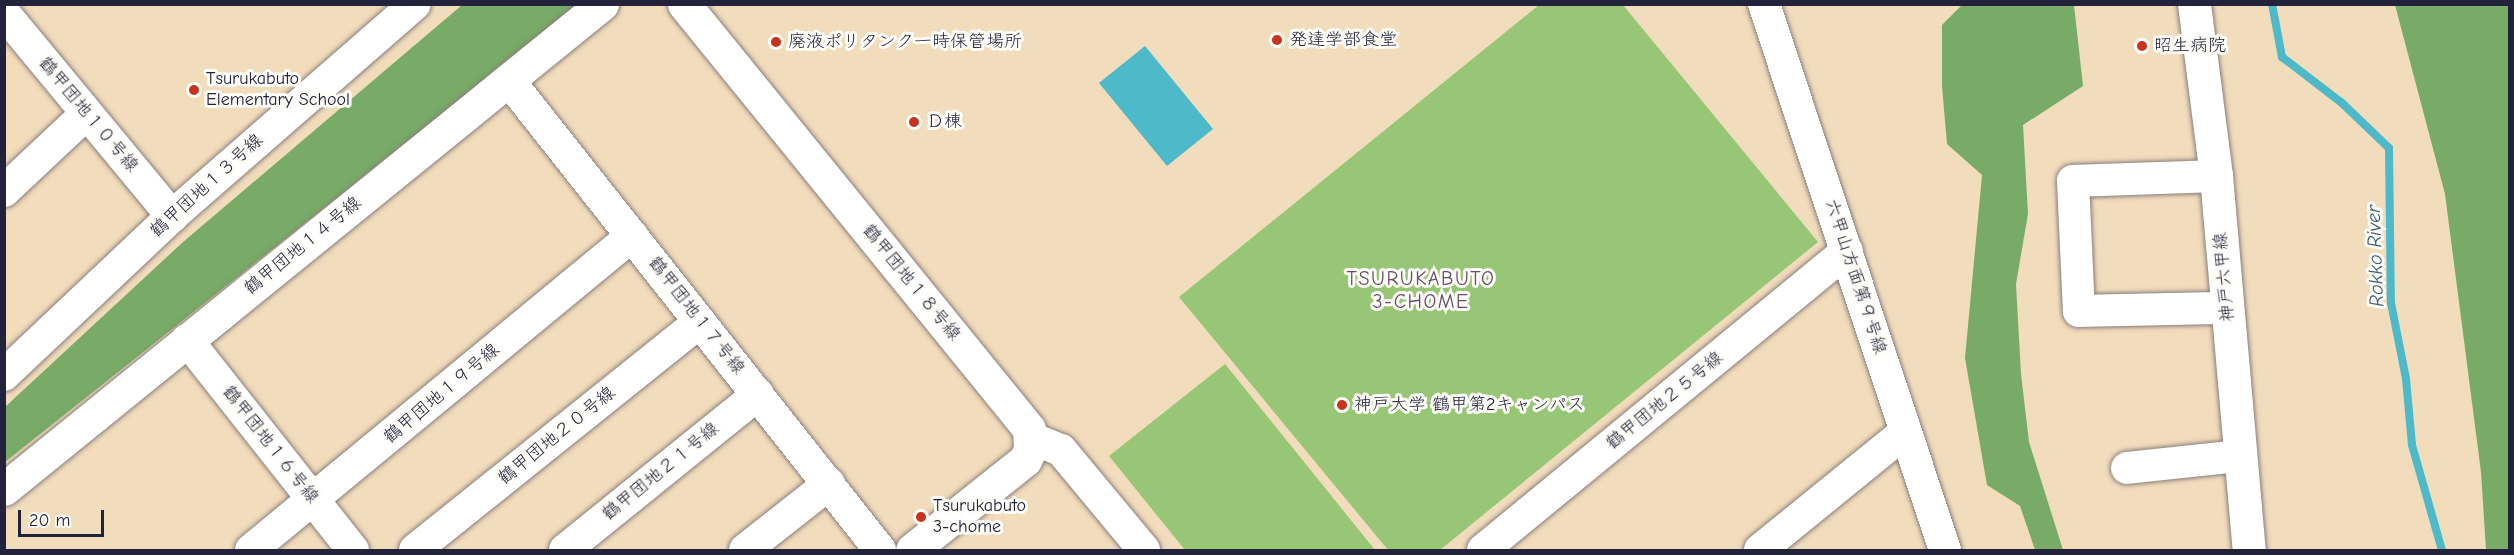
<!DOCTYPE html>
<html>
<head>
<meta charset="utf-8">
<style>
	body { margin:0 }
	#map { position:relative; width:2514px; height:555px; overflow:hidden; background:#f1dcbc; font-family:"Comic Neue","Klee One",sans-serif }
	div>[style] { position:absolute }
	.green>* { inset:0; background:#96c676 }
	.forest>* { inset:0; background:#78ab67 }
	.water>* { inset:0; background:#4db9c9 }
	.stream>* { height:8px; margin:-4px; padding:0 4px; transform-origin:4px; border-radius:4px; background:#4db9c9 }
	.roads { filter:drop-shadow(0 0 2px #8a7f7c) drop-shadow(0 0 2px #8a7f7c) }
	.street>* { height:32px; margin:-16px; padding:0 16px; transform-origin:16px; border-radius:16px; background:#fff }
	.secondary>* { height:33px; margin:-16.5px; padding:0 16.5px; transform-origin:16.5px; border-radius:16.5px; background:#fff }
	.primary>* { height:33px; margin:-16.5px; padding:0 16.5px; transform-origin:16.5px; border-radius:16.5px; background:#fff }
	.dots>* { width:16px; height:16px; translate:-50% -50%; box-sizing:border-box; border:3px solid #fdfcf7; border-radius:50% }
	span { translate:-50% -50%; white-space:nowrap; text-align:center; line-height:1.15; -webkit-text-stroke:6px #fdfcf7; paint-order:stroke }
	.poi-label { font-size:18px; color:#22223b }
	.left { translate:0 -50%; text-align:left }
	.street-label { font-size:18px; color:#22223b }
	.water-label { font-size:20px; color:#335e74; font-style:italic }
	.neighbourhood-label { font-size:20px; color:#684d6b; letter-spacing:1.5px }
	.frame { position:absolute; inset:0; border:6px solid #22223b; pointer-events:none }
	.scale { position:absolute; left:18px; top:510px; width:86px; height:27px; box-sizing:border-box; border:3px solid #22223b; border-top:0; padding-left:8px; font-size:18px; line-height:21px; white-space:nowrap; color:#22223b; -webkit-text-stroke:4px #fdfcf7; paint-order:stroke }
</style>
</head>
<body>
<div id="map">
	<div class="green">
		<i style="clip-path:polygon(1539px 5px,1623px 5px,1818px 242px,1440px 550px,1388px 550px,1179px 297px)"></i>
		<i style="clip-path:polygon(1225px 364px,1317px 478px,1375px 550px,1185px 550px,1109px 456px)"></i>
	</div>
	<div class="forest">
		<i style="clip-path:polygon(462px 5px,579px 5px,5px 462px,5px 407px,183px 242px)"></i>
		<i style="clip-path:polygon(1962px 5px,2074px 5px,2083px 86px,2023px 125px,2028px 214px,2016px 284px,2021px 374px,2029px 442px,2063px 550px,2035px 550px,2020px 506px,1987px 485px,1965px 358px,1982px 175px,1947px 144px,1942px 86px,1942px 25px)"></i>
		<i style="clip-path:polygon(2395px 5px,2509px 5px,2509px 550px,2486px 550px,2481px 472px,2445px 194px)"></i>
	</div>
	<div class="water">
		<i style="clip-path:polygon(1145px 46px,1213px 129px,1167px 166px,1099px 83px)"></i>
	</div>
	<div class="stream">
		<i style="left:2272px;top:4px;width:54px;rotate:79.3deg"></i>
		<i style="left:2282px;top:57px;width:76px;rotate:37.5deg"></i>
		<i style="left:2342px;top:103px;width:65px;rotate:43.8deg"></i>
		<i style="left:2389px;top:148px;width:155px;rotate:89.3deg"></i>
		<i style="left:2391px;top:303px;width:77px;rotate:78.8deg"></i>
		<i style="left:2406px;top:379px;width:66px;rotate:84.8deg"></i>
		<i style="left:2412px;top:445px;width:109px;rotate:74.1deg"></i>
	</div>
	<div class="roads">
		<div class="street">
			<i style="left:1764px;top:4px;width:575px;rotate:71.66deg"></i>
			<i style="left:4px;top:13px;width:264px;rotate:50.4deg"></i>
			<i style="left:510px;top:82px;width:597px;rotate:51.67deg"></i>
			<i style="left:2216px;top:176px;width:143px;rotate:178deg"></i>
			<i style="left:2073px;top:181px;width:130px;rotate:87.4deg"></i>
			<i style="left:2079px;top:311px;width:148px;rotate:-1.2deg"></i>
			<i style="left:4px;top:191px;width:112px;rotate:-43.2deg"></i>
			<i style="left:187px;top:340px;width:268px;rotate:51.7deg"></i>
			<i style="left:4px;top:375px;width:231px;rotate:-43.4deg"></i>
			<i style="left:172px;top:216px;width:322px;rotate:-41.1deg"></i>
			<i style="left:1031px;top:438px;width:32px;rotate:22deg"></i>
			<i style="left:1061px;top:450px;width:130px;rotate:50.3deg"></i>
			<i style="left:2127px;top:468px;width:114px;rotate:-6.1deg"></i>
			<i style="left:251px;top:550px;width:494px;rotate:-39.5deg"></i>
			<i style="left:415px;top:550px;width:365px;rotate:-38.7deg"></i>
			<i style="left:565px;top:550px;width:248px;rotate:-38.9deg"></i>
			<i style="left:745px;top:550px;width:107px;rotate:-38.2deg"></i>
			<i style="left:1483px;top:550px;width:471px;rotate:-39.4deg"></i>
			<i style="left:1760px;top:550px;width:187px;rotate:-39.1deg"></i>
		</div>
		<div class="secondary">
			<i style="left:684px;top:4px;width:547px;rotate:50.93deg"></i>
			<i style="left:1029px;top:429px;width:21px;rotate:87deg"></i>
			<i style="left:1030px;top:450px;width:11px;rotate:117deg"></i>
			<i style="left:1025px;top:460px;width:144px;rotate:141.5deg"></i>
			<i style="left:4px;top:489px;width:770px;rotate:-39.04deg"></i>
		</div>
		<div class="primary">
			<i style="left:2194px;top:4px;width:173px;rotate:82.7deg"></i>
			<i style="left:2216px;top:176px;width:375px;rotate:85deg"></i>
		</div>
	</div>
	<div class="dots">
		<i style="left:1277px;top:40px;background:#c8321e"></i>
		<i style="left:776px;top:42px;background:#c8321e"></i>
		<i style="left:2142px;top:46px;background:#c8321e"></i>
		<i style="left:194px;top:90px;background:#c8321e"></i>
		<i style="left:914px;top:122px;background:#c8321e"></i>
		<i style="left:1342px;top:405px;background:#c8321e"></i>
		<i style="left:921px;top:517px;background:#c8321e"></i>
	</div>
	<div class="poi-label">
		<span class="left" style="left:1289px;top:40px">発達学部食堂</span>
		<span class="left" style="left:788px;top:42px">廃液ポリタンク一時保管場所</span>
		<span class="left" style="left:2154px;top:46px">昭生病院</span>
		<span class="left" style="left:206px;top:90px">Tsurukabuto<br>Elementary School</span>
		<span class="left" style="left:926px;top:122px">Ｄ棟</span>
		<span class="left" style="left:1354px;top:405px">神戸大学 鶴甲第2キャンパス</span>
		<span class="left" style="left:933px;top:517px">Tsurukabuto<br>3-chome</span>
	</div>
	<div class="street-label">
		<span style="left:88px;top:115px;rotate:50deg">鶴甲団地１０号線</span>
		<span style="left:207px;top:186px;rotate:-42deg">鶴甲団地１３号線</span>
		<span style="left:303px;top:246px;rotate:-39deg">鶴甲団地１４号線</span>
		<span style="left:1855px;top:277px;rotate:72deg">六甲山方面第９号線</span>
		<span style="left:2225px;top:277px;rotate:-95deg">神戸六甲線</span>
		<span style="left:911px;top:283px;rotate:51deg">鶴甲団地１８号線</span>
		<span style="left:696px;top:316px;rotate:52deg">鶴甲団地１７号線</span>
		<span style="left:442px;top:394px;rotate:-40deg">鶴甲団地１９号線</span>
		<span style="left:1665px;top:401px;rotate:-39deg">鶴甲団地２５号線</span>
		<span style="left:557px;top:436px;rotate:-39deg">鶴甲団地２０号線</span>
		<span style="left:270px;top:445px;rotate:52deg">鶴甲団地１６号線</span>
		<span style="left:661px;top:472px;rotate:-39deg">鶴甲団地２１号線</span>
	</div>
	<div class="water-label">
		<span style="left:2375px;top:256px;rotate:-92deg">Rokko River</span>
	</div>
	<div class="neighbourhood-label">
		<span style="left:1421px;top:290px">TSURUKABUTO<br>3-CHOME</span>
	</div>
	<div class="frame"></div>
	<div class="scale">20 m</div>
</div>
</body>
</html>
